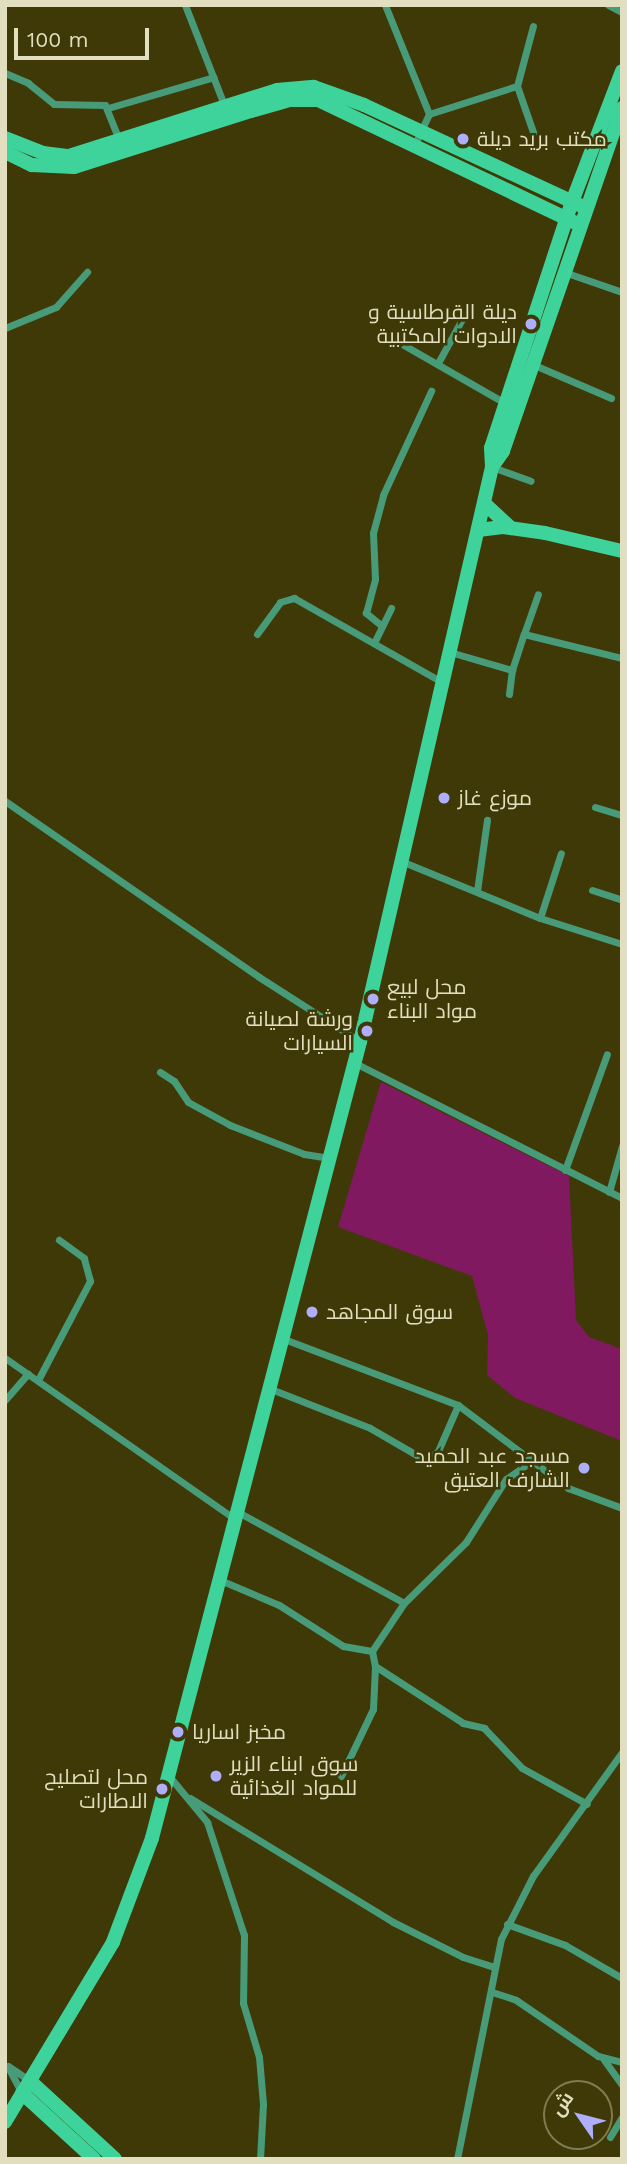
<!DOCTYPE html>
<html>
<head>
<meta charset="utf-8">
<style>
	body { margin:0 }
	#map { position:relative; width:627px; height:2164px; overflow:hidden; background:#3e3906; font-family:"Work Sans",Cairo,sans-serif }
	div>[style] { position:absolute }
	.green>* { inset:0; background:#811961 }
	.street>* { height:7px; margin:-3.5px; padding:0 3.5px; transform-origin:3.5px; border-radius:3.5px; background:#489b78 }
	.secondary>* { height:14px; margin:-7px; padding:0 7px; transform-origin:7px; border-radius:7px; background:#3ed39b }
	.dots>* { width:19px; height:19px; translate:-50% -50%; box-sizing:border-box; border:4px solid #3e3906; border-radius:50% }
	span { translate:-50% -50%; white-space:nowrap; text-align:center; line-height:1.15; -webkit-text-stroke:5px #3e3906; paint-order:stroke }
	.poi-label { font-size:21px; color:#e2dfc0 }
	.left { translate:0 -50%; text-align:left }
	.right { translate:-100% -50%; text-align:right }
	.frame { position:absolute; inset:0; border:7px solid #e2dfc0; pointer-events:none }
	.north { position:absolute; left:543px; top:2080px; width:70px; height:70px; box-sizing:border-box; background:#3e3906; border:2px solid #807b50; border-radius:50%; rotate:305deg; font-size:19px; font-weight:700; line-height:28px; text-align:center; color:#e2dfc0 }
	.north::after { content:''; display:block; margin:auto; width:24px; height:32px; background:#aeaefa; clip-path:polygon(50% 0,100% 100%,50% 72%,0 100%) }
	.scale { position:absolute; left:14px; top:28px; width:135px; height:32px; box-sizing:border-box; border:4px solid #e2dfc0; border-top:0; padding-left:9px; font-size:21px; line-height:24px; white-space:nowrap; color:#e2dfc0; -webkit-text-stroke:5px #3e3906; paint-order:stroke }
</style>
</head>
<body>
<div id="map">
	<div class="green">
		<i style="clip-path:polygon(381px 1082px,569px 1176px,576px 1320px,589px 1337px,622px 1349px,622px 1441px,515px 1398px,487px 1375px,488px 1335px,472px 1276px,338px 1227px)"></i>
	</div>
	<div class="street">
		<i style="left:185px;top:5px;width:110px;rotate:68.6deg"></i>
		<i style="left:385px;top:5px;width:118px;rotate:68deg"></i>
		<i style="left:608px;top:5px;width:16px;rotate:27deg"></i>
		<i style="left:5px;top:73px;width:25px;rotate:23deg"></i>
		<i style="left:28px;top:83px;width:33px;rotate:39deg"></i>
		<i style="left:54px;top:104px;width:51px;rotate:1.1deg"></i>
		<i style="left:105px;top:105px;width:40px;rotate:68deg"></i>
		<i style="left:517px;top:86px;width:62px;rotate:-75.1deg"></i>
		<i style="left:108px;top:108px;width:110px;rotate:-16.3deg"></i>
		<i style="left:415px;top:144px;width:33px;rotate:-65deg"></i>
		<i style="left:429px;top:114px;width:92px;rotate:-17.7deg"></i>
		<i style="left:517px;top:86px;width:49px;rotate:70.8deg"></i>
		<i style="left:564px;top:272px;width:61px;rotate:19deg"></i>
		<i style="left:5px;top:328px;width:55px;rotate:-22.4deg"></i>
		<i style="left:56px;top:307px;width:47px;rotate:-48.5deg"></i>
		<i style="left:388px;top:336px;width:135px;rotate:29.8deg"></i>
		<i style="left:438px;top:363px;width:60px;rotate:-61.3deg"></i>
		<i style="left:532px;top:364px;width:86px;rotate:23.3deg"></i>
		<i style="left:492px;top:467px;width:41px;rotate:19.7deg"></i>
		<i style="left:382px;top:626px;width:21px;rotate:-141deg"></i>
		<i style="left:366px;top:613px;width:35px;rotate:-75deg"></i>
		<i style="left:375px;top:579px;width:46px;rotate:-92.5deg"></i>
		<i style="left:373px;top:533px;width:39px;rotate:-75deg"></i>
		<i style="left:383px;top:495px;width:115px;rotate:-65.2deg"></i>
		<i style="left:257px;top:634px;width:39px;rotate:-54deg"></i>
		<i style="left:280px;top:602px;width:15px;rotate:-16deg"></i>
		<i style="left:294px;top:598px;width:170px;rotate:29.6deg"></i>
		<i style="left:524px;top:634px;width:42px;rotate:-70.7deg"></i>
		<i style="left:374px;top:643px;width:39px;rotate:-64deg"></i>
		<i style="left:450px;top:652px;width:65px;rotate:16.2deg"></i>
		<i style="left:512px;top:670px;width:38px;rotate:-72deg"></i>
		<i style="left:524px;top:634px;width:101px;rotate:13.8deg"></i>
		<i style="left:509px;top:694px;width:24px;rotate:-83deg"></i>
		<i style="left:5px;top:801px;width:309px;rotate:34.7deg"></i>
		<i style="left:259px;top:977px;width:119px;rotate:32.6deg"></i>
		<i style="left:595px;top:807px;width:28px;rotate:17deg"></i>
		<i style="left:401px;top:861px;width:150px;rotate:22.3deg"></i>
		<i style="left:540px;top:918px;width:86px;rotate:17.6deg"></i>
		<i style="left:592px;top:890px;width:32px;rotate:18deg"></i>
		<i style="left:477px;top:891px;width:72px;rotate:-82deg"></i>
		<i style="left:540px;top:918px;width:68px;rotate:-72.1deg"></i>
		<i style="left:355px;top:1063px;width:299px;rotate:26.8deg"></i>
		<i style="left:160px;top:1072px;width:17px;rotate:33deg"></i>
		<i style="left:174px;top:1081px;width:25px;rotate:56deg"></i>
		<i style="left:188px;top:1102px;width:48px;rotate:28.7deg"></i>
		<i style="left:230px;top:1125px;width:79px;rotate:21.4deg"></i>
		<i style="left:304px;top:1154px;width:26px;rotate:9deg"></i>
		<i style="left:565px;top:1170px;width:123px;rotate:-70.1deg"></i>
		<i style="left:609px;top:1192px;width:48px;rotate:-74.2deg"></i>
		<i style="left:284px;top:1339px;width:186px;rotate:20.8deg"></i>
		<i style="left:458px;top:1405px;width:138px;rotate:37deg"></i>
		<i style="left:568px;top:1488px;width:58px;rotate:20.3deg"></i>
		<i style="left:5px;top:1358px;width:282px;rotate:35deg"></i>
		<i style="left:38px;top:1380px;width:112px;rotate:-62.3deg"></i>
		<i style="left:90px;top:1281px;width:24px;rotate:-105deg"></i>
		<i style="left:84px;top:1258px;width:31px;rotate:-144deg"></i>
		<i style="left:271px;top:1389px;width:106px;rotate:21.5deg"></i>
		<i style="left:370px;top:1428px;width:66px;rotate:30.1deg"></i>
		<i style="left:427px;top:1461px;width:15px;rotate:-42deg"></i>
		<i style="left:438px;top:1451px;width:50px;rotate:-66.5deg"></i>
		<i style="left:5px;top:1400px;width:35px;rotate:-49deg"></i>
		<i style="left:238px;top:1512px;width:189px;rotate:28.7deg"></i>
		<i style="left:220px;top:1580px;width:64px;rotate:23deg"></i>
		<i style="left:279px;top:1605px;width:76px;rotate:32.6deg"></i>
		<i style="left:343px;top:1646px;width:29px;rotate:10deg"></i>
		<i style="left:372px;top:1651px;width:58px;rotate:-56.3deg"></i>
		<i style="left:404px;top:1603px;width:87px;rotate:-44.5deg"></i>
		<i style="left:466px;top:1542px;width:75px;rotate:-57.6deg"></i>
		<i style="left:506px;top:1479px;width:33px;rotate:-35deg"></i>
		<i style="left:372px;top:1651px;width:15px;rotate:79deg"></i>
		<i style="left:375px;top:1666px;width:105px;rotate:32.9deg"></i>
		<i style="left:463px;top:1723px;width:22px;rotate:13deg"></i>
		<i style="left:484px;top:1728px;width:55px;rotate:46.5deg"></i>
		<i style="left:522px;top:1768px;width:74px;rotate:29deg"></i>
		<i style="left:169px;top:1776px;width:60px;rotate:50.4deg"></i>
		<i style="left:207px;top:1822px;width:119px;rotate:71.9deg"></i>
		<i style="left:244px;top:1935px;width:68px;rotate:90.8deg"></i>
		<i style="left:243px;top:2003px;width:56px;rotate:73.5deg"></i>
		<i style="left:259px;top:2057px;width:47px;rotate:85.1deg"></i>
		<i style="left:263px;top:2104px;width:55px;rotate:93.1deg"></i>
		<i style="left:341px;top:1776px;width:74px;rotate:-64.5deg"></i>
		<i style="left:373px;top:1709px;width:43px;rotate:-87.3deg"></i>
		<i style="left:190px;top:1798px;width:238px;rotate:31.4deg"></i>
		<i style="left:393px;top:1922px;width:78px;rotate:26.6deg"></i>
		<i style="left:463px;top:1957px;width:33px;rotate:18deg"></i>
		<i style="left:507px;top:1924px;width:62px;rotate:19.9deg"></i>
		<i style="left:565px;top:1945px;width:66px;rotate:30.1deg"></i>
		<i style="left:492px;top:1992px;width:25px;rotate:18deg"></i>
		<i style="left:516px;top:2000px;width:99px;rotate:34.3deg"></i>
		<i style="left:598px;top:2056px;width:25px;rotate:14deg"></i>
		<i style="left:604px;top:2060px;width:31px;rotate:54deg"></i>
		<i style="left:8px;top:2066px;width:25px;rotate:34deg"></i>
		<i style="left:8px;top:2067px;width:30px;rotate:62deg"></i>
		<i style="left:610px;top:2137px;width:23px;rotate:-59deg"></i>
		<i style="left:457px;top:2159px;width:224px;rotate:-78.7deg"></i>
		<i style="left:501px;top:1939px;width:71px;rotate:-63.1deg"></i>
		<i style="left:533px;top:1876px;width:153px;rotate:-54.3deg"></i>
	</div>
	<div class="secondary">
		<i style="left:5px;top:138px;width:41px;rotate:21.5deg"></i>
		<i style="left:43px;top:153px;width:26px;rotate:7deg"></i>
		<i style="left:69px;top:156px;width:218px;rotate:-17.6deg"></i>
		<i style="left:277px;top:90px;width:37px;rotate:-5deg"></i>
		<i style="left:314px;top:87px;width:53px;rotate:19.8deg"></i>
		<i style="left:364px;top:105px;width:245px;rotate:24.9deg"></i>
		<i style="left:5px;top:152px;width:30px;rotate:26deg"></i>
		<i style="left:32px;top:165px;width:42px;rotate:2.7deg"></i>
		<i style="left:74px;top:167px;width:186px;rotate:-17.6deg"></i>
		<i style="left:251px;top:111px;width:41px;rotate:-15.8deg"></i>
		<i style="left:290px;top:100px;width:28px"></i>
		<i style="left:318px;top:100px;width:290px;rotate:25.5deg"></i>
		<i style="left:492px;top:467px;width:19px;rotate:-55deg"></i>
		<i style="left:503px;top:451px;width:363px;rotate:-70.9deg"></i>
		<i style="left:484px;top:503px;width:37px;rotate:43deg"></i>
		<i style="left:478px;top:530px;width:25px;rotate:-7deg"></i>
		<i style="left:503px;top:527px;width:42px;rotate:8.1deg"></i>
		<i style="left:545px;top:533px;width:79px;rotate:13.2deg"></i>
		<i style="left:30px;top:2081px;width:115px;rotate:42.5deg"></i>
		<i style="left:22px;top:2093px;width:98px;rotate:42.5deg"></i>
		<i style="left:5px;top:2122px;width:210px;rotate:-59deg"></i>
		<i style="left:113px;top:1942px;width:111px;rotate:-69.4deg"></i>
		<i style="left:152px;top:1838px;width:823px;rotate:-75.36deg"></i>
		<i style="left:360px;top:1042px;width:590px;rotate:-77.07deg"></i>
		<i style="left:492px;top:467px;width:19px;rotate:-93deg"></i>
		<i style="left:491px;top:448px;width:259px;rotate:-71.8deg"></i>
		<i style="left:572px;top:202px;width:140px;rotate:-69.1deg"></i>
	</div>
	<div class="dots">
		<i style="left:463px;top:139px;background:#aeaefa"></i>
		<i style="left:531px;top:324px;background:#aeaefa"></i>
		<i style="left:444px;top:798px;background:#aeaefa"></i>
		<i style="left:373px;top:999px;background:#aeaefa"></i>
		<i style="left:367px;top:1031px;background:#aeaefa"></i>
		<i style="left:312px;top:1312px;background:#aeaefa"></i>
		<i style="left:584px;top:1468px;background:#aeaefa"></i>
		<i style="left:178px;top:1732px;background:#aeaefa"></i>
		<i style="left:216px;top:1776px;background:#aeaefa"></i>
		<i style="left:162px;top:1789px;background:#aeaefa"></i>
	</div>
	<div class="poi-label">
		<span class="left" style="left:477px;top:139px">مكتب بريد ديلة</span>
		<span class="right" style="left:517px;top:324px">ديلة القرطاسية و<br>الادوات المكتبية</span>
		<span class="left" style="left:458px;top:798px">موزع غاز</span>
		<span class="left" style="left:387px;top:999px">محل لبيع<br>مواد البناء</span>
		<span class="right" style="left:353px;top:1031px">ورشة لصيانة<br>السيارات</span>
		<span class="left" style="left:326px;top:1312px">سوق المجاهد</span>
		<span class="right" style="left:570px;top:1468px">مسجد عبد الحميد<br>الشارف العتيق</span>
		<span class="left" style="left:192px;top:1732px">مخبز اساريا</span>
		<span class="left" style="left:230px;top:1776px">سوق ابناء الزير<br>للمواد الغذائية</span>
		<span class="right" style="left:148px;top:1789px">محل لتصليح<br>الاطارات</span>
	</div>
	<div class="frame"></div>
	<div class="north">ش</div>
	<div class="scale">100 m</div>
</div>
</body>
</html>
